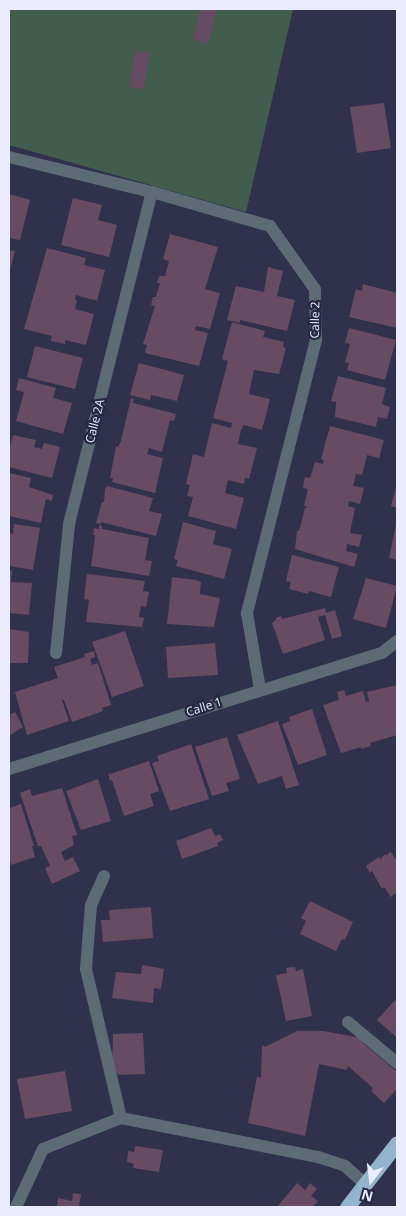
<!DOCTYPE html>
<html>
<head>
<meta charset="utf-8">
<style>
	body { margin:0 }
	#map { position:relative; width:406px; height:1216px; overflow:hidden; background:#30314d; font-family:"Open Sans",sans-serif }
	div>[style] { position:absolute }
	.green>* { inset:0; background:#425d4d }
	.building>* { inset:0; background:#674b63 }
	.minor>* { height:12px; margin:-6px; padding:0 6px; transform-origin:6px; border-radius:6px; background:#5d6b75 }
	.highway>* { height:15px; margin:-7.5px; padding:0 7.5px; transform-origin:7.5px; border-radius:7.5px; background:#92b5cd }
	span { translate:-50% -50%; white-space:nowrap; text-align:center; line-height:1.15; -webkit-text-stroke:4.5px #262742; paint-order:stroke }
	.street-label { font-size:12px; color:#eaecfe }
	.frame { position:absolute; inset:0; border:10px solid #eaecfe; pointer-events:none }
	.north { position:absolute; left:346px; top:1156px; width:50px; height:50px; -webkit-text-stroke:4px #262742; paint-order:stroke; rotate:195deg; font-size:14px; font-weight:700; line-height:20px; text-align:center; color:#eaecfe }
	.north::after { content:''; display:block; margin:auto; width:18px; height:22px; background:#eaecfe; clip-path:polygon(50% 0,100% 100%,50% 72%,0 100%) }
</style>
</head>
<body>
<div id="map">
	<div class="green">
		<i style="clip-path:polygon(9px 9px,293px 9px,246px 212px,9px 145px)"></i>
	</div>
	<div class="building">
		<i style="clip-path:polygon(201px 9px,217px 9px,208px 44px,193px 40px)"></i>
		<i style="clip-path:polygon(135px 51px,150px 53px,144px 89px,129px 87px)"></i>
		<i style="clip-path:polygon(384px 103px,391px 148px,357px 153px,350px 107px)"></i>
		<i style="clip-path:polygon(9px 194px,30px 200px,20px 240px,9px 238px)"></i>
		<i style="clip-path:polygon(73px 198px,102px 205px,98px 220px,117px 225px,109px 257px,61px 245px)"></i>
		<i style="clip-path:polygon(170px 234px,218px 247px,205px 289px,220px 293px,210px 329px,196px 326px,195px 330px,208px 333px,199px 366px,145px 353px,147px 345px,143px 344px,155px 306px,151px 305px,153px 297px,156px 297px,160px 283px,157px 283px,159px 276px,165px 276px,169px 261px,163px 259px)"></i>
		<i style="clip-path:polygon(47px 248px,86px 258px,84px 265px,105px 270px,97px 301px,76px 295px,75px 300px,77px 300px,75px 309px,94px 314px,86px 345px,65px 340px,65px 344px,51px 341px,52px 336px,24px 329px)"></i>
		<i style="clip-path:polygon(9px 250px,15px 251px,9px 274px)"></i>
		<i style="clip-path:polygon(268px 267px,283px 271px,277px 296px,295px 300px,287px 331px,240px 320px,240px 323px,227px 320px,236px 286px,264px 292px)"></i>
		<i style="clip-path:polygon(363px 284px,397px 293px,397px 328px,349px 317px,356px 289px,362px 291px)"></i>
		<i style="clip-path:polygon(232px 322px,265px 331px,263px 337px,284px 342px,283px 347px,286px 348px,279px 374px,254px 370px,249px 394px,270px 399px,262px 430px,244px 425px,241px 430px,238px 444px,257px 448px,249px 479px,245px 478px,244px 484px,228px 480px,225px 493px,244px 498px,236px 529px,188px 516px,193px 497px,187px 496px,190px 485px,186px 484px,193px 454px,204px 457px,212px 423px,231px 428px,232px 423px,213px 418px,228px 361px,222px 359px)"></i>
		<i style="clip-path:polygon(349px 328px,396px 340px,385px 380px,347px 370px,349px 363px,345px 362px,350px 344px,345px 343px)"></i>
		<i style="clip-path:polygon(35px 346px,83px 358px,75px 389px,27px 377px)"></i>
		<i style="clip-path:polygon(139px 363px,184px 375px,177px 401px,151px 395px,150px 400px,130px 395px)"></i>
		<i style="clip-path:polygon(338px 376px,386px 388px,382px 404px,390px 407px,387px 419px,378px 417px,376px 427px,335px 417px,336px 402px,331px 401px)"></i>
		<i style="clip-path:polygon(19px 378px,56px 388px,53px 398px,72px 403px,63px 434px,16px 421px,24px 392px,16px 390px)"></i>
		<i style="clip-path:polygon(131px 398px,134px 399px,133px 403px,176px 414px,174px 421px,170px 420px,162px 452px,149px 448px,147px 454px,163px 458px,155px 493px,112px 482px,113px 478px,110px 478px,116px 446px,118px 447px,121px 441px)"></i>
		<i style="clip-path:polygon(330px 426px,384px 440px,379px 458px,367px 455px,362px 475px,356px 474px,353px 486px,364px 488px,360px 504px,349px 501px,348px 506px,355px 508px,350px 533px,362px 535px,359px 547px,347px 544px,346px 551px,358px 554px,354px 567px,295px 549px,297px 531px,299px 531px,305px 508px,308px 507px,304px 506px,308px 489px,303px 488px,305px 477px,310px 478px,315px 462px,323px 464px,324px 460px,321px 459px)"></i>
		<i style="clip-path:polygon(13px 435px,36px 440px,34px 447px,42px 449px,44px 443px,60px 447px,52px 478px,9px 467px,9px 450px)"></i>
		<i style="clip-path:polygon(9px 473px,31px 478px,29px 487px,53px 495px,52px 501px,46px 499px,41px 523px,9px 516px)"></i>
		<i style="clip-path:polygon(397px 483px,397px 508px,391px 506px)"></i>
		<i style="clip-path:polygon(107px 486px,153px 498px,149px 511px,162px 514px,156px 536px,101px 522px,101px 524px,96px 523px,102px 502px,104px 502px,105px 488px)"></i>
		<i style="clip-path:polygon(183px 522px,216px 531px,213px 544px,232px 549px,224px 579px,176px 566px,178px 560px,174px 559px)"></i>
		<i style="clip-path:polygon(14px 524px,40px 528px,33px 570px,9px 566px,9px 533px,13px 534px)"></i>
		<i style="clip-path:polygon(99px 525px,102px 526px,102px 529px,149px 538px,145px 560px,152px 561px,149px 576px,91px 566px,94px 545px,95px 535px,93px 535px,94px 528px,99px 529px)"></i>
		<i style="clip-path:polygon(396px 525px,397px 525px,397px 560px,389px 558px)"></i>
		<i style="clip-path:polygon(292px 555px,339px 567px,331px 597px,309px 591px,308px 594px,289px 589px,291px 582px,286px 581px)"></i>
		<i style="clip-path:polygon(9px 570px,12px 571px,11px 582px,32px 583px,29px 615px,9px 613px)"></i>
		<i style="clip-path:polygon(87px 574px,145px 581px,143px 591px,149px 592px,146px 607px,141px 606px,139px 617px,144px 618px,142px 627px,86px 622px,89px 600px,84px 599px)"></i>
		<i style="clip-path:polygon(172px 577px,196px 580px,201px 582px,200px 594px,220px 598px,214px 627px,167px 624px)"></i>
		<i style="clip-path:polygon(366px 578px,397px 586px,386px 628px,353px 619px)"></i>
		<i style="clip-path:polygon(325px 608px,326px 613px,335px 610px,342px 636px,332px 639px,325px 615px,318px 617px,325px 640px,283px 654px,272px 623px,276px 620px,276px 618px,281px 616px,282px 619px)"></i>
		<i style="clip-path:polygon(9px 629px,29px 632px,28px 663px,9px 663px)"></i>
		<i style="clip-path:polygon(125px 631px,144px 686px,112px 697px,92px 642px)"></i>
		<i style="clip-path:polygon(215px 643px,218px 675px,168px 678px,166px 647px)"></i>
		<i style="clip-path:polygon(94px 651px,95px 657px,90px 659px,92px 665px,98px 663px,111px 705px,102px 708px,103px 711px,72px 722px,64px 700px,62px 700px,69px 721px,27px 735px,15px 692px,58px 678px,54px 667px,85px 657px,84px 654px)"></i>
		<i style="clip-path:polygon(397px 685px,397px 735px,370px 743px,371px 746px,361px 749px,361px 747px,341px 753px,323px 705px,339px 700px,337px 692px,344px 690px,346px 696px,363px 691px,366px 702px,369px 701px,367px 692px)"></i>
		<i style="clip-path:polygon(312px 709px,327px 755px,298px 765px,282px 724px,290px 721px,289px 717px)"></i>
		<i style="clip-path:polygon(15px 712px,23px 727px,9px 736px,9px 715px)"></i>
		<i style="clip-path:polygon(278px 721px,299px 785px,286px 789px,282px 776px,258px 784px,237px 735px)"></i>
		<i style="clip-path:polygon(227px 737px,240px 779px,226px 783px,229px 791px,212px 796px,195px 747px)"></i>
		<i style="clip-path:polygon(191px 744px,209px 799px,170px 811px,152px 763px,159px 761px,157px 756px)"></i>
		<i style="clip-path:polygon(149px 761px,159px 791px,150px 794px,154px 806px,124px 816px,112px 780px,110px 781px,108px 773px,110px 774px)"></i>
		<i style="clip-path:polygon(98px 779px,111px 821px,81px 830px,66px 791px)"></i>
		<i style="clip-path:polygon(62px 788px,77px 835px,72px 836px,74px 845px,61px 852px,65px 861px,73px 857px,80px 871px,52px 884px,45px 868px,50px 866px,41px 846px,38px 846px,20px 793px,30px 789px,32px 796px)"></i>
		<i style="clip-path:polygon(21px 804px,34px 846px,32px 846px,35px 857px,11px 865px,9px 857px,9px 808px)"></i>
		<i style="clip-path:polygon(211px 828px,215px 836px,220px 834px,223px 840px,217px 843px,218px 846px,182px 859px,176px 841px)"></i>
		<i style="clip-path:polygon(390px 851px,397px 861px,397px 892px,391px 897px,384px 887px,382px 889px,372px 871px,370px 873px,366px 866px,379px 857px,381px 860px,382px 857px,386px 854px,387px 856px)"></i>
		<i style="clip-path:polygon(310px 901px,353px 922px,345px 940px,342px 939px,336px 951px,300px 934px,306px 921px,301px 918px)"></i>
		<i style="clip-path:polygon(151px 907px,153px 938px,103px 942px,101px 920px,110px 920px,109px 910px)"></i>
		<i style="clip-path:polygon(142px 965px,164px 969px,161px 989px,154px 988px,153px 1003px,112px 998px,116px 972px,141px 974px)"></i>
		<i style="clip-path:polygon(295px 967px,296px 971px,303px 969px,312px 1016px,286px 1021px,276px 975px,287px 973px,286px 968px)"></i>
		<i style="clip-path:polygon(395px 1000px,397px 1002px,397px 1038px,377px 1020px)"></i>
		<i style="clip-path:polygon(297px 1031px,323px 1031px,361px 1038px,364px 1044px,397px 1072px,397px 1089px,384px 1103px,371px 1091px,373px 1088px,348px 1066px,347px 1070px,319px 1064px,305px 1136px,248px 1123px,257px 1077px,261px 1078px,262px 1045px,265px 1047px)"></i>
		<i style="clip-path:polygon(143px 1033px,145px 1074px,118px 1075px,118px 1073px,112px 1073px,113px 1034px)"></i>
		<i style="clip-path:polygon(65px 1071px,72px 1111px,25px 1119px,17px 1079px)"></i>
		<i style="clip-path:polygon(135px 1146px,163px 1150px,159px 1172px,133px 1168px,134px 1164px,127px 1162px,128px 1151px,134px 1152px)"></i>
		<i style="clip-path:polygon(297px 1183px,305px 1190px,310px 1183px,317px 1189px,311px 1196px,318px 1201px,313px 1207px,277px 1207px)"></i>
		<i style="clip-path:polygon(73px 1193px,81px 1194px,79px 1207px,57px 1207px,58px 1198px,72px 1201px)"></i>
	</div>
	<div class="minor">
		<i style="left:9px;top:157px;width:147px;rotate:13.8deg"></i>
		<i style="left:152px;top:192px;width:123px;rotate:16.1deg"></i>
		<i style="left:270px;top:226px;width:77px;rotate:54.5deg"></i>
		<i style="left:315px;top:289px;width:51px;rotate:88.9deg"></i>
		<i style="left:316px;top:340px;width:282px;rotate:104.2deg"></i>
		<i style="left:247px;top:613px;width:77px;rotate:80.3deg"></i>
		<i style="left:56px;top:653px;width:130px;rotate:-84.2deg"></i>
		<i style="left:69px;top:524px;width:342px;rotate:-76deg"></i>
		<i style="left:9px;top:769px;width:391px;rotate:-17.3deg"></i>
		<i style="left:382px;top:653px;width:19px;rotate:-39deg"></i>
		<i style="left:104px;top:876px;width:32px;rotate:114deg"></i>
		<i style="left:91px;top:905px;width:64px;rotate:94.5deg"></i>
		<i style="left:86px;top:969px;width:153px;rotate:76.8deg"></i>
		<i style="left:348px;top:1022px;width:64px;rotate:39.9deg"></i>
		<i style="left:16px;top:1207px;width:64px;rotate:-65deg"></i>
		<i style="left:43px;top:1149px;width:84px;rotate:-21.7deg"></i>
		<i style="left:121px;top:1118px;width:201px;rotate:11.2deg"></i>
		<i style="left:318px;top:1157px;width:28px;rotate:18deg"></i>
		<i style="left:345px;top:1166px;width:27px;rotate:42deg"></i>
	</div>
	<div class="highway">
		<i style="left:347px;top:1207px;width:81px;rotate:-52deg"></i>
	</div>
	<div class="street-label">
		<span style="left:315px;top:320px;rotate:-89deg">Calle 2</span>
		<span style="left:95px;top:421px;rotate:-76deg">Calle 2A</span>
		<span style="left:204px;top:707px;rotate:-18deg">Calle 1</span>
	</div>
	<div class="frame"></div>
	<div class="north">N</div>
</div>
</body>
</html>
